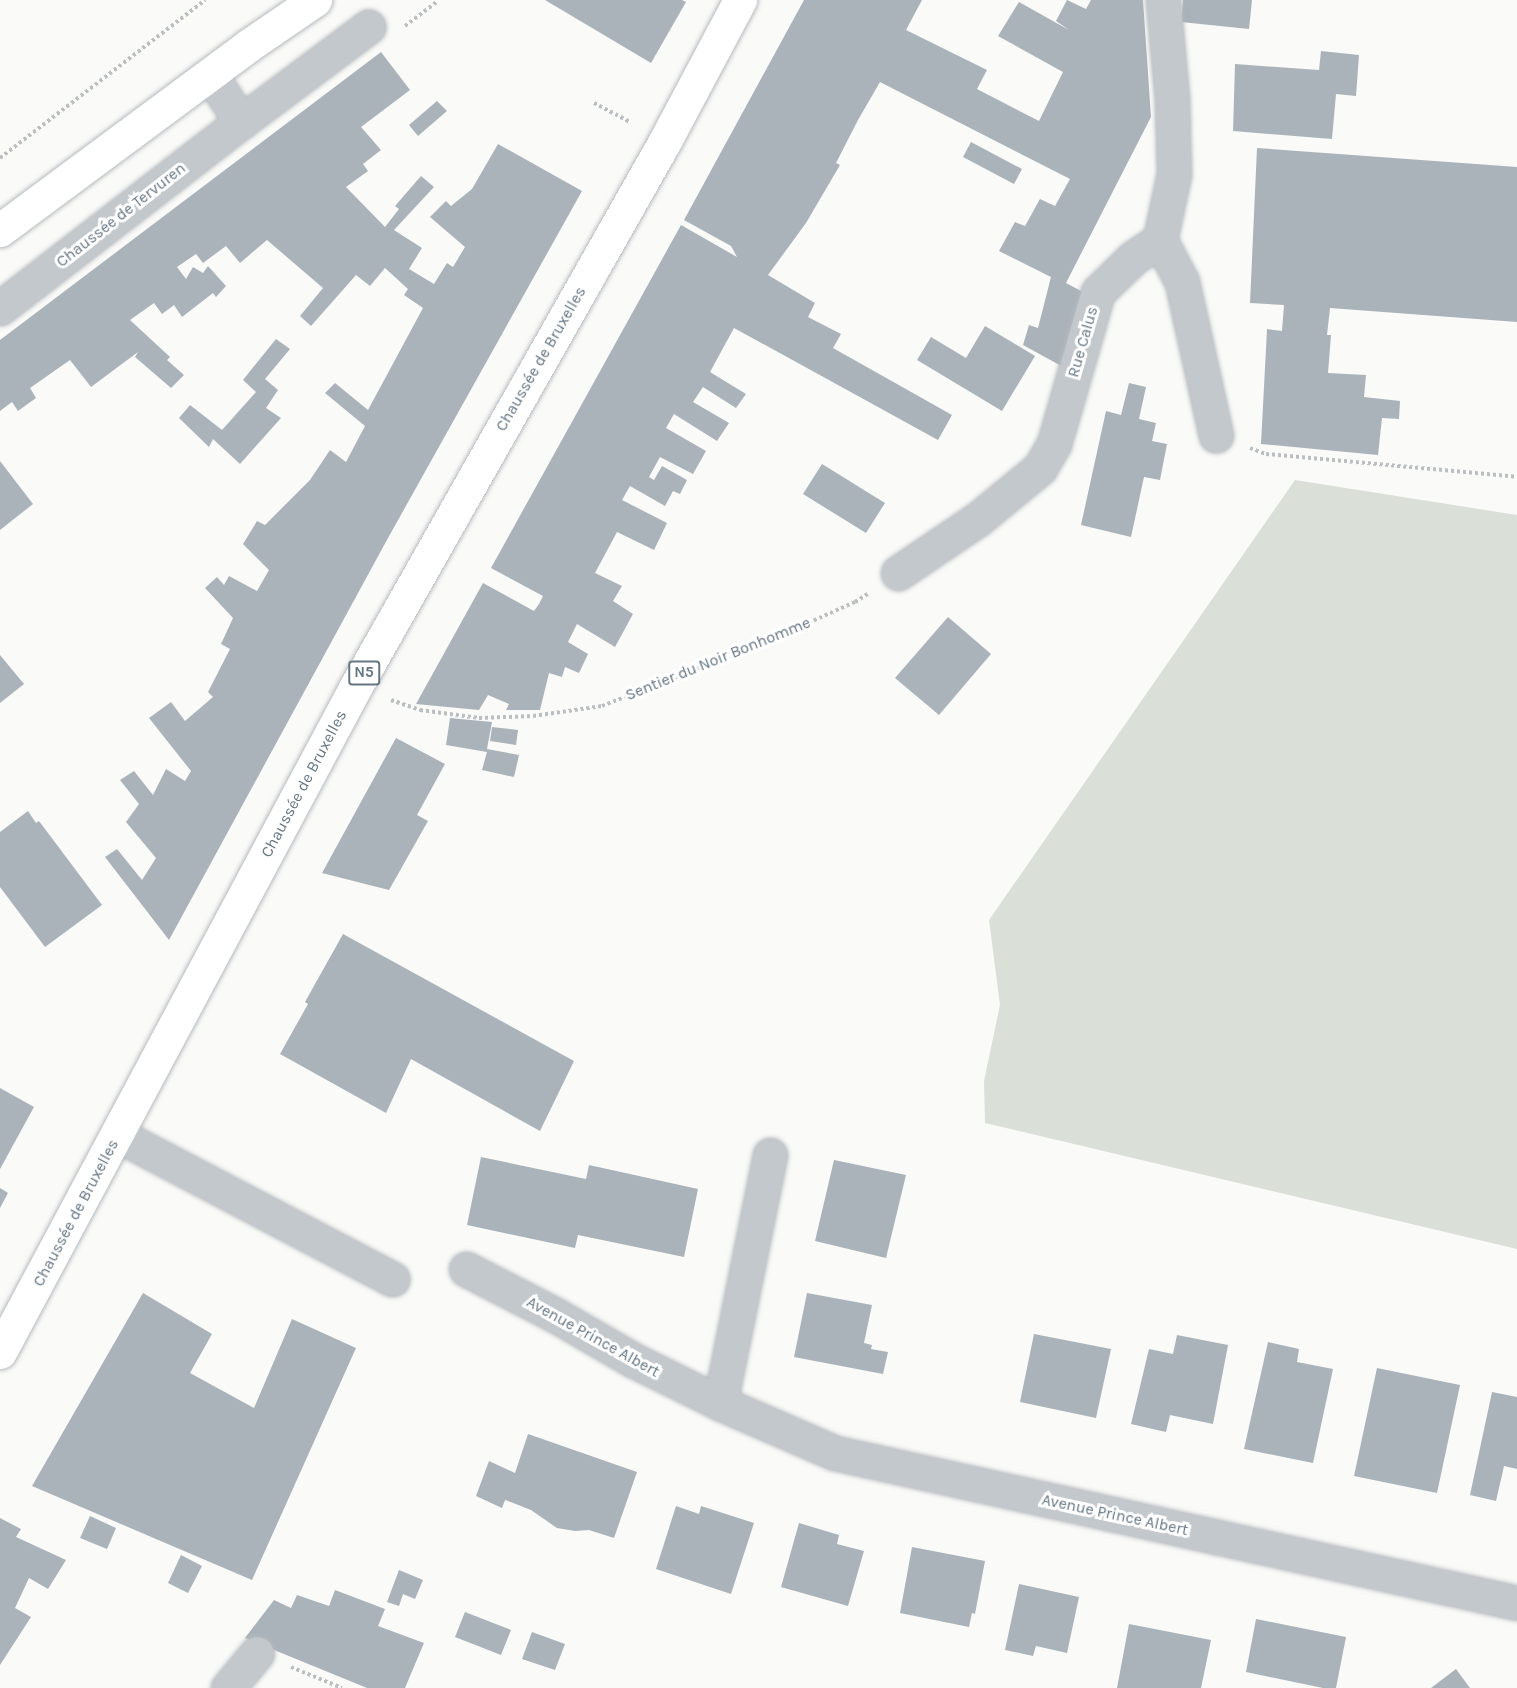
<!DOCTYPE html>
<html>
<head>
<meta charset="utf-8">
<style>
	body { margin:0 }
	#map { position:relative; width:1517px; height:1688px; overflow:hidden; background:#fafaf8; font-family:Karla,sans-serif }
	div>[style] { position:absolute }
	.green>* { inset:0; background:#dadfd7 }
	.building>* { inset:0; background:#aab3b9 }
	.path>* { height:4px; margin-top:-2px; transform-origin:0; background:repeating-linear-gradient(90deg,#bbbfc2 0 3px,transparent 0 6px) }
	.roads { filter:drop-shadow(0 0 2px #b5babe) drop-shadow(0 0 2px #b5babe) }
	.minor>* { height:33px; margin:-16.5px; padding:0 16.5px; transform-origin:16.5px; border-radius:16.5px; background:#c3c8cc }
	.major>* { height:33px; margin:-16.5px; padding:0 16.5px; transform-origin:16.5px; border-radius:16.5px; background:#fff }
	span { translate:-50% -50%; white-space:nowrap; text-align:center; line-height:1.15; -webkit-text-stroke:6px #fff; paint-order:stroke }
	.shield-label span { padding:2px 4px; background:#fff; border:2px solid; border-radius:4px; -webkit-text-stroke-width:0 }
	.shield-label { font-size:15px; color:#657683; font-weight:700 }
	.street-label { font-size:16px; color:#657683 }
</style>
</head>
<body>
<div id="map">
	<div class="green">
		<i style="clip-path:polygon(1295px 480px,1517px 515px,1517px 1249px,985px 1123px,984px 1081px,1000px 1005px,989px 920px)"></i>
	</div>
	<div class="building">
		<i style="clip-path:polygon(545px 0,682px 0,686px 2px,651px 63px)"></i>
		<i style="clip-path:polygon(804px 0,922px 0,906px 30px,987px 70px,977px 89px,1039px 121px,1063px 72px,998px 36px,1019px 2px,1069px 30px,1056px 21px,1067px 0,1086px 9px,1091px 0,1143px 0,1151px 117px,1066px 283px,1085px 293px,1065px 368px,1023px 345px,1029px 325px,1038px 328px,1051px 277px,999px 251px,1015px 222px,1025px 226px,1040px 199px,1055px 206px,1070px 179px,880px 82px,858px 120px,836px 163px,840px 165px,806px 223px,768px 275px,815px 303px,808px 317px,841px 334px,833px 348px,952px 415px,938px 440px,734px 328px,710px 372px,746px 394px,736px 408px,703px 387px,693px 402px,729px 423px,717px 441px,674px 414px,666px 428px,706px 451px,693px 474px,660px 457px,649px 477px,654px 480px,662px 466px,687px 480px,680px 494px,673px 491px,665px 506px,630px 486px,622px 500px,667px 523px,654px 550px,617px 532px,595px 573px,622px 586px,613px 601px,633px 614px,615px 647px,577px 624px,568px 642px,588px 654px,579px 673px,565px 667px,562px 677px,549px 673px,540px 710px,506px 710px,509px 704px,488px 695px,479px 710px,416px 704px,483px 583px,534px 611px,539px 604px,543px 596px,491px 568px,681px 225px,737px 257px,731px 246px,684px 220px)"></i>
		<i style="clip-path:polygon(1183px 0,1252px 0,1249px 29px,1181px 22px)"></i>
		<i style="clip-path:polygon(1321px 51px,1359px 55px,1356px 96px,1336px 94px,1332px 139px,1233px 131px,1235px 64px,1319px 70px)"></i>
		<i style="clip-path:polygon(381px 52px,410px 90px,361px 127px,381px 150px,363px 164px,368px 171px,346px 187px,385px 227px,399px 209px,395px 206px,421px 176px,434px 187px,394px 230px,422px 248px,409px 269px,434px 284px,447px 263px,453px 267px,465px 247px,430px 217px,446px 201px,451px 206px,472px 189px,498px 144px,582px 191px,388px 538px,169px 940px,105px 857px,117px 849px,142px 880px,156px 858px,126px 822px,139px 804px,120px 780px,134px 771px,153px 795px,166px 769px,185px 781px,191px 771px,149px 718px,171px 702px,185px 721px,213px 697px,208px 692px,230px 649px,221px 644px,233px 618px,205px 588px,217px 577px,224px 585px,229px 576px,257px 591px,269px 570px,243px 544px,257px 521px,265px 525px,310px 480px,330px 450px,346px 462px,365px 426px,325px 393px,335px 383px,368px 410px,423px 308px,404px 295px,408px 289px,385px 268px,370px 286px,356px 275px,311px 326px,300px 316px,323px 288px,267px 240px,240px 263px,226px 246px,203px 263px,196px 254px,177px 267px,186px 279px,193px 267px,203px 273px,208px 266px,226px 286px,216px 297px,213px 293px,182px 317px,174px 305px,162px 314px,154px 303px,130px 320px,170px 357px,167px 360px,184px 375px,171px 388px,135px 357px,138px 352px,91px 387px,70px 360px,30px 388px,36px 398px,18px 411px,12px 402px,0 411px,0 340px)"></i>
		<i style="clip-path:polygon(437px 101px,447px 111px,418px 136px,409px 125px)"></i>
		<i style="clip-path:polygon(971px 142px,1022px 169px,1014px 184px,963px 157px)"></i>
		<i style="clip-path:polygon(1257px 148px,1517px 167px,1517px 322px,1330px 308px,1327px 335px,1331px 335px,1328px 373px,1366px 375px,1364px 397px,1400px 401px,1399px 419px,1382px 418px,1378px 455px,1261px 444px,1267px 329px,1282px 331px,1284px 305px,1250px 303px)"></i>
		<i style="clip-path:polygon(985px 326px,1035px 356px,1002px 411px,917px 360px,931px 337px,966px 358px)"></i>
		<i style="clip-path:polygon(276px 339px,290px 349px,265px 379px,278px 390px,266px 408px,281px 418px,240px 464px,213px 439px,209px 447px,179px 418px,190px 405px,222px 430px,256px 392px,243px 380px)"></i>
		<i style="clip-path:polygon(1129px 383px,1146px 387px,1139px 419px,1156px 423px,1152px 441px,1167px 444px,1160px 480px,1144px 477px,1131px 537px,1081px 525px,1106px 411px,1121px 415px)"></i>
		<i style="clip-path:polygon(0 461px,33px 504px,0 530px)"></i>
		<i style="clip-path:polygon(822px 464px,885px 503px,866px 533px,803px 494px)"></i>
		<i style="clip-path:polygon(948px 617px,991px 654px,939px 715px,895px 678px)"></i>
		<i style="clip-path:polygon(0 655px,24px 684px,0 703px)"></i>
		<i style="clip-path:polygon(450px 718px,492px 722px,487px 749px,519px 755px,514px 777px,482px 770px,487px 752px,446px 745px)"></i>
		<i style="clip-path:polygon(492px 727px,518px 730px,516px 745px,490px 741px)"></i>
		<i style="clip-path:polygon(396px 738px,445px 764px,417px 815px,428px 821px,389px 890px,322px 873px)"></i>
		<i style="clip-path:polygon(28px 811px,36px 823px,39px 821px,102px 905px,45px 947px,0 887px,0 832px)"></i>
		<i style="clip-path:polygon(343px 934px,574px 1061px,540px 1131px,411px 1059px,386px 1113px,280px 1054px,308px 1004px,305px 1002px)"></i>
		<i style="clip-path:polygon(0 1088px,34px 1107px,0 1169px)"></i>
		<i style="clip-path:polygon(481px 1157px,586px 1179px,589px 1165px,698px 1189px,684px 1257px,578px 1235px,575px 1248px,467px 1225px)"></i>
		<i style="clip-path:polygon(834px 1160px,906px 1175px,886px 1258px,815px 1241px)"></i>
		<i style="clip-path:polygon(0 1188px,8px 1193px,0 1208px)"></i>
		<i style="clip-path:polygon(143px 1293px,212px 1334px,190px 1373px,254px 1408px,292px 1319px,356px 1348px,252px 1580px,32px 1486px)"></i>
		<i style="clip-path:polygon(807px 1293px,872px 1305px,864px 1343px,872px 1345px,871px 1349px,888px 1352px,883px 1374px,794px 1357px)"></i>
		<i style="clip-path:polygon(1034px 1334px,1111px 1349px,1096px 1418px,1020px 1402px)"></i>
		<i style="clip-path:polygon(1177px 1335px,1228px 1345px,1213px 1424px,1170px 1415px,1166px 1432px,1131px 1424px,1149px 1349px,1173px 1354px)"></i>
		<i style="clip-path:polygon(1268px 1342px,1299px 1349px,1297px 1362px,1333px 1369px,1313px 1463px,1244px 1449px)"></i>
		<i style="clip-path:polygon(1377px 1368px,1460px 1385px,1437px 1493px,1354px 1476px)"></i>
		<i style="clip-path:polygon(1492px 1392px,1517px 1397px,1517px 1469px,1504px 1466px,1496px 1501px,1470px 1495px)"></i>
		<i style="clip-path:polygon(528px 1434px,637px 1472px,614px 1538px,589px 1530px,575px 1531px,557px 1528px,531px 1510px,508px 1501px,505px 1500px,502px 1508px,476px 1496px,489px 1461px,515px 1473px)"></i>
		<i style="clip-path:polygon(676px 1506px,699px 1514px,701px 1506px,754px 1523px,731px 1594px,656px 1569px)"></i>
		<i style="clip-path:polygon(90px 1516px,116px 1528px,107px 1549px,80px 1538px)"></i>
		<i style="clip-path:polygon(0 1518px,21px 1529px,16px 1537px,66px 1560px,48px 1589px,29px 1578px,15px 1608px,31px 1617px,0 1665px)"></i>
		<i style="clip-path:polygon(799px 1523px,839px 1535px,837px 1544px,864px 1551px,848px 1606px,781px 1587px)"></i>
		<i style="clip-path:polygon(912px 1547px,985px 1561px,975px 1614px,972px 1613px,969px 1627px,900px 1613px)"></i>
		<i style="clip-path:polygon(181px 1555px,202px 1566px,188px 1593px,168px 1583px)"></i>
		<i style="clip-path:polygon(399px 1570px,423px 1580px,415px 1599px,403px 1594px,399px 1606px,387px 1602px)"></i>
		<i style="clip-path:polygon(1019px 1584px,1079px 1597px,1067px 1653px,1036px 1646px,1033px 1656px,1005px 1650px)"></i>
		<i style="clip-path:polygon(335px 1590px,385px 1609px,378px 1626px,424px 1643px,405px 1688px,367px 1688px,245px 1638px,274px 1600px,291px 1608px,297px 1595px,329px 1606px)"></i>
		<i style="clip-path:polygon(465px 1612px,511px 1630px,501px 1655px,455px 1637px)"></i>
		<i style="clip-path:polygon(1256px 1619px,1346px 1637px,1336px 1688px,1323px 1688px,1246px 1672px)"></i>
		<i style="clip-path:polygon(1129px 1624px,1211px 1640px,1201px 1688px,1117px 1688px)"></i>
		<i style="clip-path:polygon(532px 1632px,565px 1644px,555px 1670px,522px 1659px)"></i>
		<i style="clip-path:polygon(1456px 1669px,1470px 1688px,1431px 1688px)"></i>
	</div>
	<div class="path">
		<i style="left:405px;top:26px;width:41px;rotate:-37.1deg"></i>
		<i style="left:594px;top:103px;width:41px;rotate:27.8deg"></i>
		<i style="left:0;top:158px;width:259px;rotate:-37.6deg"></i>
		<i style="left:1250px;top:448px;width:17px;rotate:21deg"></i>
		<i style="left:1266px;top:454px;width:252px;rotate:5.2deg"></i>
		<i style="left:391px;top:700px;width:31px;rotate:19deg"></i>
		<i style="left:420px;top:710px;width:60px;rotate:7.7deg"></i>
		<i style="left:479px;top:718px;width:54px;rotate:-2.1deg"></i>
		<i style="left:533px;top:716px;width:70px;rotate:-8.2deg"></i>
		<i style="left:602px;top:706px;width:180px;rotate:-21.4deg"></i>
		<i style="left:770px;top:640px;width:93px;rotate:-24.1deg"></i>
		<i style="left:855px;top:602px;width:15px;rotate:-32deg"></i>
		<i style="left:291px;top:1667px;width:55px;rotate:22.4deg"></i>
	</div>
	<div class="roads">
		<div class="minor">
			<i style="left:1163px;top:0;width:98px;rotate:84.8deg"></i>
			<i style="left:1172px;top:98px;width:76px;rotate:88.5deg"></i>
			<i style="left:1174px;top:174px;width:67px;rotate:102deg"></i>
			<i style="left:1160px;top:240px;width:47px;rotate:62.4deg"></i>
			<i style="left:1182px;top:282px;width:157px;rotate:77.5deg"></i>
			<i style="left:241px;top:122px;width:159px;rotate:-36.8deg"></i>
			<i style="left:0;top:308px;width:304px;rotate:-37.7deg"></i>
			<i style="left:241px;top:122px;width:57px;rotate:-122.9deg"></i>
			<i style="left:898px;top:573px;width:97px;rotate:-34deg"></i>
			<i style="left:978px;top:519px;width:80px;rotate:-39.4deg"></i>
			<i style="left:1040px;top:468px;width:28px;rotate:-60deg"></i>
			<i style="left:1054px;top:444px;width:158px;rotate:-73.9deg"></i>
			<i style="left:1098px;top:292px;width:49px;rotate:-44.2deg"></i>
			<i style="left:1133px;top:258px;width:32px;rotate:-34deg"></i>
			<i style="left:118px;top:1135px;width:310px;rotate:27.7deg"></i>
			<i style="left:466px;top:1269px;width:102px;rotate:27.3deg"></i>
			<i style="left:557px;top:1316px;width:88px;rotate:30.1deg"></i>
			<i style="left:633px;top:1360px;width:97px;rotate:26.3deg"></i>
			<i style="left:720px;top:1403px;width:125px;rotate:23.5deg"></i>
			<i style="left:835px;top:1453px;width:698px;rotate:12.4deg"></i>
			<i style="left:720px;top:1403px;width:253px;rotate:-78.6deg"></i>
			<i style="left:228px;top:1688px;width:45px;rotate:-50.4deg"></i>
		</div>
		<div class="major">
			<i style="left:0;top:230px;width:310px;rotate:-36.6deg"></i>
			<i style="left:249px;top:45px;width:80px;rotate:-34.3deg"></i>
			<i style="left:0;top:1352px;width:753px;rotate:-61.87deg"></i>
			<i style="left:355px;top:688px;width:629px;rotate:-60.46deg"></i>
			<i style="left:665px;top:141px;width:160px;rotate:-62deg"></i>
		</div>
	</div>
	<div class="shield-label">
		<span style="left:364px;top:673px">N5</span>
	</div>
	<div class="street-label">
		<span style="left:121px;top:215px;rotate:-38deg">Chaussée de Tervuren</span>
		<span style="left:1083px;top:342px;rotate:-74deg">Rue Calus</span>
		<span style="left:541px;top:359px;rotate:-60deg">Chaussée de Bruxelles</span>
		<span style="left:718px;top:659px;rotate:-22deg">Sentier du Noir Bonhomme</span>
		<span style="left:304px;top:784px;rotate:-62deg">Chaussée de Bruxelles</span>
		<span style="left:76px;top:1213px;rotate:-62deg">Chaussée de Bruxelles</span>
		<span style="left:593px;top:1337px;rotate:29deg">Avenue Prince Albert</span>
		<span style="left:1115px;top:1515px;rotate:12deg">Avenue Prince Albert</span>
	</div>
</div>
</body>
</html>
